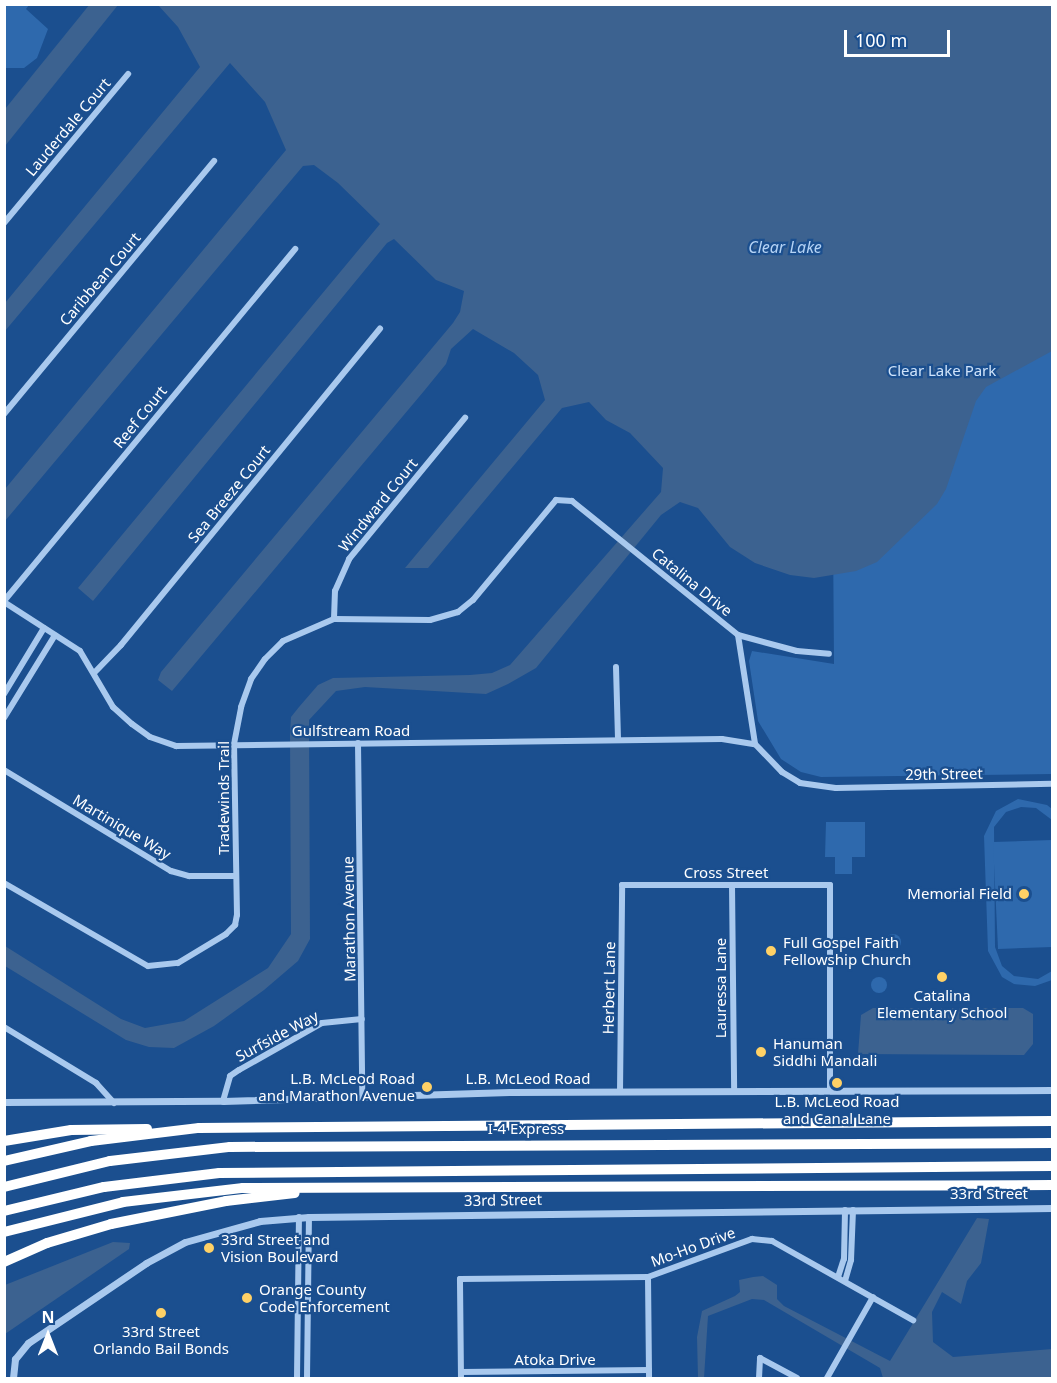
<!DOCTYPE html>
<html>
<head>
<meta charset="utf-8">
<style>
	body { margin:0 }
	#map { position:relative; width:1057px; height:1383px; overflow:hidden; background:#1b4f8f; font-family:"Noto Sans",sans-serif }
	div>[style] { position:absolute }
	.green>* { inset:0; background:#2e69ad }
	.round { border-radius:50% }
	.water>* { inset:0; background:#3c6290 }
	.minor>* { height:6px; margin:-3px; padding:0 3px; transform-origin:3px; border-radius:3px; background:#a9c9ee }
	.tertiary>* { height:7px; margin:-3.5px; padding:0 3.5px; transform-origin:3.5px; border-radius:3.5px; background:#a9c9ee }
	.motorway>* { height:10px; margin:-5px; padding:0 5px; transform-origin:5px; border-radius:5px; background:#fff }
	.dots>* { width:16px; height:16px; translate:-50% -50%; box-sizing:border-box; border:3px solid #1b4f8f; border-radius:50% }
	span { translate:-50% -50%; white-space:nowrap; text-align:center; line-height:1.15; -webkit-text-stroke:4.5px #1b4f8f; paint-order:stroke }
	.street-label { font-size:15px; color:#fff }
	.park-label { font-size:15px; color:#cfe3fa }
	.poi-label { font-size:15px; color:#fff }
	.right { translate:-100% -50%; text-align:right }
	.left { translate:0 -50%; text-align:left }
	.water-label { font-size:16px; color:#b5d3f5; font-style:italic }
	.frame { position:absolute; inset:0; border:6px solid #fff; pointer-events:none }
	.north { position:absolute; left:18px; top:1305px; width:60px; height:60px; -webkit-text-stroke:4px #1b4f8f; paint-order:stroke; rotate:0deg; font-size:16px; font-weight:700; line-height:24px; text-align:center; color:#fff }
	.north::after { content:''; display:block; margin:auto; width:21px; height:27px; background:#fff; clip-path:polygon(50% 0,100% 100%,50% 72%,0 100%) }
	.scale { position:absolute; left:844px; top:30px; width:106px; height:27px; box-sizing:border-box; border:3px solid #fff; border-top:0; padding-left:8px; font-size:18px; line-height:21px; white-space:nowrap; color:#fff; -webkit-text-stroke:4px #1b4f8f; paint-order:stroke }
</style>
</head>
<body>
<div id="map">
	<div class="green">
		<i style="clip-path:polygon(4px 5px,29px 5px,26px 9px,48px 29px,37px 58px,24px 68px,5px 68px)"></i>
		<i style="clip-path:polygon(830px 138px,1052px 329px,1052px 774px,821px 777px,801px 772px,781px 759px,758px 721px,749px 661px,752px 651px,834px 664px)"></i>
		<i style="clip-path:polygon(1018px 799px,1047px 805px,1052px 809px,1052px 820px,1036px 808px,1021px 807px,1006px 812px,994px 827px,995px 947px,1002px 966px,1014px 976px,1038px 979px,1052px 971px,1052px 980px,1035px 986px,1014px 984px,1002px 977px,988px 951px,984px 836px,996px 811px)"></i>
		<i style="clip-path:polygon(826px 822px,865px 822px,865px 857px,852px 857px,852px 874px,835px 874px,835px 857px,825px 857px)"></i>
		<i style="clip-path:polygon(1052px 840px,1052px 947px,998px 949px,993px 842px)"></i>
		<i class="round" style="left:885px;top:934px;width:16px;height:16px"></i>
		<i class="round" style="left:871px;top:977px;width:16px;height:16px"></i>
	</div>
	<div class="water">
		<i style="clip-path:polygon(90px 4px,118px 5px,5px 146px,5px 109px)"></i>
		<i style="clip-path:polygon(158px 5px,1052px 5px,1052px 351px,986px 387px,976px 401px,946px 489px,937px 504px,877px 562px,856px 571px,814px 578px,790px 575px,755px 563px,730px 547px,698px 508px,680px 502px,661px 515px,536px 668px,508px 684px,486px 694px,365px 687px,336px 691px,309px 720px,310px 939px,298px 961px,264px 990px,214px 1026px,174px 1048px,149px 1047px,126px 1040px,5px 966px,5px 946px,121px 1019px,145px 1028px,184px 1021px,268px 968px,291px 934px,290px 733px,291px 717px,299px 707px,318px 685px,333px 678px,470px 675px,492px 673px,510px 665px,661px 492px,663px 468px,630px 433px,606px 420px,589px 402px,562px 408px,428px 568px,405px 568px,545px 400px,538px 375px,514px 353px,473px 329px,451px 349px,446px 364px,424px 391px,172px 691px,158px 680px,161px 672px,453px 323px,460px 312px,464px 291px,436px 280px,394px 239px,387px 243px,93px 601px,78px 588px,380px 224px,338px 183px,314px 165px,303px 166px,5px 521px,5px 489px,286px 150px,265px 102px,230px 63px,5px 331px,5px 303px,200px 67px,178px 27px)"></i>
		<i style="clip-path:polygon(873px 1008px,1023px 1008px,1033px 1014px,1033px 1044px,1024px 1055px,858px 1054px,861px 1015px)"></i>
		<i style="clip-path:polygon(977px 1218px,989px 1219px,981px 1263px,967px 1281px,961px 1304px,942px 1292px,932px 1312px,933px 1342px,953px 1357px,1052px 1349px,1052px 1378px,883px 1378px,880px 1368px,764px 1300px,752px 1299px,708px 1316px,704px 1378px,698px 1378px,697px 1337px,702px 1311px,735px 1296px,740px 1292px,739px 1280px,753px 1277px,763px 1276px,777px 1285px,777px 1299px,784px 1306px,890px 1361px)"></i>
		<i style="clip-path:polygon(113px 1242px,130px 1243px,129px 1249px,5px 1334px,5px 1285px)"></i>
	</div>
	<div class="minor">
		<i style="left:4px;top:223px;width:194px;rotate:-50.2deg"></i>
		<i style="left:4px;top:414px;width:329px;rotate:-50.3deg"></i>
		<i style="left:4px;top:601px;width:457px;rotate:-50.4deg"></i>
		<i style="left:4px;top:602px;width:90px;rotate:32.8deg"></i>
		<i style="left:80px;top:651px;width:65px;rotate:59.5deg"></i>
		<i style="left:113px;top:707px;width:25px;rotate:42deg"></i>
		<i style="left:132px;top:724px;width:22px;rotate:36deg"></i>
		<i style="left:150px;top:737px;width:28px;rotate:19deg"></i>
		<i style="left:176px;top:746px;width:546px;rotate:-0.73deg"></i>
		<i style="left:722px;top:739px;width:33px;rotate:9deg"></i>
		<i style="left:334px;top:619px;width:28px;rotate:-88deg"></i>
		<i style="left:335px;top:591px;width:35px;rotate:-66deg"></i>
		<i style="left:349px;top:559px;width:183px;rotate:-50.6deg"></i>
		<i style="left:738px;top:635px;width:110px;rotate:81.1deg"></i>
		<i style="left:755px;top:744px;width:39px;rotate:46deg"></i>
		<i style="left:782px;top:772px;width:21px;rotate:31deg"></i>
		<i style="left:800px;top:783px;width:36px;rotate:8deg"></i>
		<i style="left:836px;top:788px;width:216px;rotate:-1.1deg"></i>
		<i style="left:616px;top:667px;width:73px;rotate:88.4deg"></i>
		<i style="left:95px;top:672px;width:37px;rotate:-46deg"></i>
		<i style="left:121px;top:645px;width:409px;rotate:-50.7deg"></i>
		<i style="left:4px;top:694px;width:77px;rotate:-58.8deg"></i>
		<i style="left:4px;top:718px;width:97px;rotate:-58.4deg"></i>
		<i style="left:358px;top:743px;width:351px;rotate:89.3deg"></i>
		<i style="left:4px;top:770px;width:195px;rotate:31.2deg"></i>
		<i style="left:171px;top:871px;width:19px;rotate:16deg"></i>
		<i style="left:189px;top:876px;width:47px"></i>
		<i style="left:4px;top:883px;width:166px;rotate:30deg"></i>
		<i style="left:148px;top:966px;width:30px;rotate:-6deg"></i>
		<i style="left:178px;top:963px;width:56px;rotate:-31.1deg"></i>
		<i style="left:226px;top:934px;width:13px;rotate:-45deg"></i>
		<i style="left:235px;top:925px;width:10px;rotate:-79deg"></i>
		<i style="left:237px;top:915px;width:171px;rotate:-91deg"></i>
		<i style="left:234px;top:744px;width:38px;rotate:-79deg"></i>
		<i style="left:241px;top:707px;width:30px;rotate:-70deg"></i>
		<i style="left:251px;top:679px;width:24px;rotate:-55deg"></i>
		<i style="left:265px;top:659px;width:25px;rotate:-45deg"></i>
		<i style="left:283px;top:641px;width:56px;rotate:-23.3deg"></i>
		<i style="left:334px;top:619px;width:96px;rotate:0.6deg"></i>
		<i style="left:430px;top:620px;width:29px;rotate:-16deg"></i>
		<i style="left:458px;top:612px;width:19px;rotate:-39deg"></i>
		<i style="left:473px;top:600px;width:130px;rotate:-50.3deg"></i>
		<i style="left:556px;top:500px;width:16px;rotate:4deg"></i>
		<i style="left:572px;top:501px;width:213px;rotate:38.9deg"></i>
		<i style="left:738px;top:635px;width:61px;rotate:15.2deg"></i>
		<i style="left:797px;top:651px;width:32px;rotate:5deg"></i>
		<i style="left:732px;top:885px;width:206px;rotate:89.4deg"></i>
		<i style="left:4px;top:1027px;width:108px;rotate:31.3deg"></i>
		<i style="left:96px;top:1083px;width:27px;rotate:48deg"></i>
		<i style="left:620px;top:1092px;width:207px;rotate:-89.4deg"></i>
		<i style="left:622px;top:885px;width:208px"></i>
		<i style="left:830px;top:885px;width:206px;rotate:90deg"></i>
		<i style="left:223px;top:1101px;width:26px;rotate:-74deg"></i>
		<i style="left:230px;top:1076px;width:11px;rotate:-34deg"></i>
		<i style="left:239px;top:1070px;width:95px;rotate:-29.5deg"></i>
		<i style="left:322px;top:1023px;width:40px;rotate:-5.7deg"></i>
		<i style="left:648px;top:1277px;width:101px;rotate:89.4deg"></i>
		<i style="left:838px;top:1277px;width:19px;rotate:-72deg"></i>
		<i style="left:844px;top:1259px;width:49px;rotate:-88.8deg"></i>
		<i style="left:845px;top:1281px;width:22px;rotate:-74deg"></i>
		<i style="left:851px;top:1260px;width:50px;rotate:-87.7deg"></i>
		<i style="left:461px;top:1372px;width:188px;rotate:-0.6deg"></i>
		<i style="left:297px;top:1378px;width:161px;rotate:-89.3deg"></i>
		<i style="left:307px;top:1378px;width:161px;rotate:-89.3deg"></i>
		<i style="left:461px;top:1378px;width:99px;rotate:-90.6deg"></i>
		<i style="left:460px;top:1279px;width:188px;rotate:-0.6deg"></i>
		<i style="left:648px;top:1277px;width:111px;rotate:-20.1deg"></i>
		<i style="left:752px;top:1239px;width:20px;rotate:6deg"></i>
		<i style="left:772px;top:1241px;width:162px;rotate:29.3deg"></i>
		<i style="left:759px;top:1378px;width:20px;rotate:-87deg"></i>
		<i style="left:760px;top:1358px;width:42px;rotate:28.4deg"></i>
		<i style="left:827px;top:1378px;width:93px;rotate:-60.4deg"></i>
	</div>
	<div class="tertiary">
		<i style="left:4px;top:1102px;width:219px;rotate:-0.3deg"></i>
		<i style="left:223px;top:1101px;width:288px;rotate:-1.8deg"></i>
		<i style="left:511px;top:1092px;width:541px;rotate:-0.21deg"></i>
		<i style="left:13px;top:1378px;width:19px;rotate:-84deg"></i>
		<i style="left:15px;top:1359px;width:21px;rotate:-51deg"></i>
		<i style="left:28px;top:1343px;width:143px;rotate:-34.1deg"></i>
		<i style="left:146px;top:1263px;width:44px;rotate:-28.3deg"></i>
		<i style="left:185px;top:1242px;width:78px;rotate:-15.6deg"></i>
		<i style="left:260px;top:1221px;width:49px;rotate:-4.7deg"></i>
		<i style="left:309px;top:1217px;width:743px;rotate:-0.69deg"></i>
	</div>
	<div class="motorway">
		<i style="left:4px;top:1141px;width:68px;rotate:-9.3deg"></i>
		<i style="left:71px;top:1130px;width:76px;rotate:-0.8deg"></i>
		<i style="left:4px;top:1161px;width:89px;rotate:-12.9deg"></i>
		<i style="left:91px;top:1141px;width:109px;rotate:-6.9deg"></i>
		<i style="left:199px;top:1128px;width:853px;rotate:-0.47deg"></i>
		<i style="left:4px;top:1187px;width:109px;rotate:-13.8deg"></i>
		<i style="left:110px;top:1161px;width:121px;rotate:-6.7deg"></i>
		<i style="left:230px;top:1147px;width:822px;rotate:-0.28deg"></i>
		<i style="left:4px;top:1211px;width:103px;rotate:-13.5deg"></i>
		<i style="left:104px;top:1187px;width:116px;rotate:-6.9deg"></i>
		<i style="left:219px;top:1173px;width:833px;rotate:-0.48deg"></i>
		<i style="left:4px;top:1232px;width:123px;rotate:-14.1deg"></i>
		<i style="left:123px;top:1202px;width:121px;rotate:-6.7deg"></i>
		<i style="left:243px;top:1188px;width:809px;rotate:-0.21deg"></i>
		<i style="left:4px;top:1262px;width:47px;rotate:-23.8deg"></i>
		<i style="left:47px;top:1243px;width:67px;rotate:-16.5deg"></i>
		<i style="left:111px;top:1224px;width:117px;rotate:-11.3deg"></i>
		<i style="left:226px;top:1201px;width:69px;rotate:-6.6deg"></i>
	</div>
	<div class="dots">
		<i style="left:1024px;top:894px;background:#ffd166"></i>
		<i style="left:771px;top:951px;background:#ffd166"></i>
		<i style="left:942px;top:977px;background:#ffd166"></i>
		<i style="left:761px;top:1052px;background:#ffd166"></i>
		<i style="left:837px;top:1083px;background:#ffd166"></i>
		<i style="left:427px;top:1087px;background:#ffd166"></i>
		<i style="left:209px;top:1248px;background:#ffd166"></i>
		<i style="left:247px;top:1298px;background:#ffd166"></i>
		<i style="left:161px;top:1313px;background:#ffd166"></i>
	</div>
	<div class="street-label">
		<span style="left:68px;top:127px;rotate:-50deg">Lauderdale Court</span>
		<span style="left:100px;top:279px;rotate:-50deg">Caribbean Court</span>
		<span style="left:140px;top:417px;rotate:-51deg">Reef Court</span>
		<span style="left:229px;top:494px;rotate:-51deg">Sea Breeze Court</span>
		<span style="left:378px;top:505px;rotate:-51deg">Windward Court</span>
		<span style="left:692px;top:582px;rotate:39deg">Catalina Drive</span>
		<span style="left:351px;top:731px">Gulfstream Road</span>
		<span style="left:944px;top:774px;rotate:-1deg">29th Street</span>
		<span style="left:224px;top:798px;rotate:-90deg">Tradewinds Trail</span>
		<span style="left:122px;top:827px;rotate:31deg">Martinique Way</span>
		<span style="left:726px;top:873px">Cross Street</span>
		<span style="left:349px;top:919px;rotate:-91deg">Marathon Avenue</span>
		<span style="left:609px;top:988px;rotate:-89deg">Herbert Lane</span>
		<span style="left:721px;top:988px;rotate:-90deg">Lauressa Lane</span>
		<span style="left:277px;top:1036px;rotate:-28deg">Surfside Way</span>
		<span style="left:528px;top:1079px">L.B. McLeod Road</span>
		<span style="left:526px;top:1129px">I-4 Express</span>
		<span style="left:989px;top:1194px">33rd Street</span>
		<span style="left:503px;top:1200px;rotate:-1deg">33rd Street</span>
		<span style="left:693px;top:1247px;rotate:-20deg">Mo-Ho Drive</span>
		<span style="left:555px;top:1360px">Atoka Drive</span>
	</div>
	<div class="park-label">
		<span style="left:942px;top:371px">Clear Lake Park</span>
	</div>
	<div class="poi-label">
		<span class="right" style="left:1012px;top:894px">Memorial Field</span>
		<span class="left" style="left:783px;top:951px">Full Gospel Faith<br>Fellowship Church</span>
		<span style="left:942px;top:1004px">Catalina<br>Elementary School</span>
		<span class="left" style="left:773px;top:1052px">Hanuman<br>Siddhi Mandali</span>
		<span class="right" style="left:415px;top:1087px">L.B. McLeod Road<br>and Marathon Avenue</span>
		<span style="left:837px;top:1110px">L.B. McLeod Road<br>and Canal Lane</span>
		<span class="left" style="left:221px;top:1248px">33rd Street and<br>Vision Boulevard</span>
		<span class="left" style="left:259px;top:1298px">Orange County<br>Code Enforcement</span>
		<span style="left:161px;top:1340px">33rd Street<br>Orlando Bail Bonds</span>
	</div>
	<div class="water-label">
		<span style="left:785px;top:247px">Clear Lake</span>
	</div>
	<div class="frame"></div>
	<div class="north">N</div>
	<div class="scale">100 m</div>
</div>
</body>
</html>
